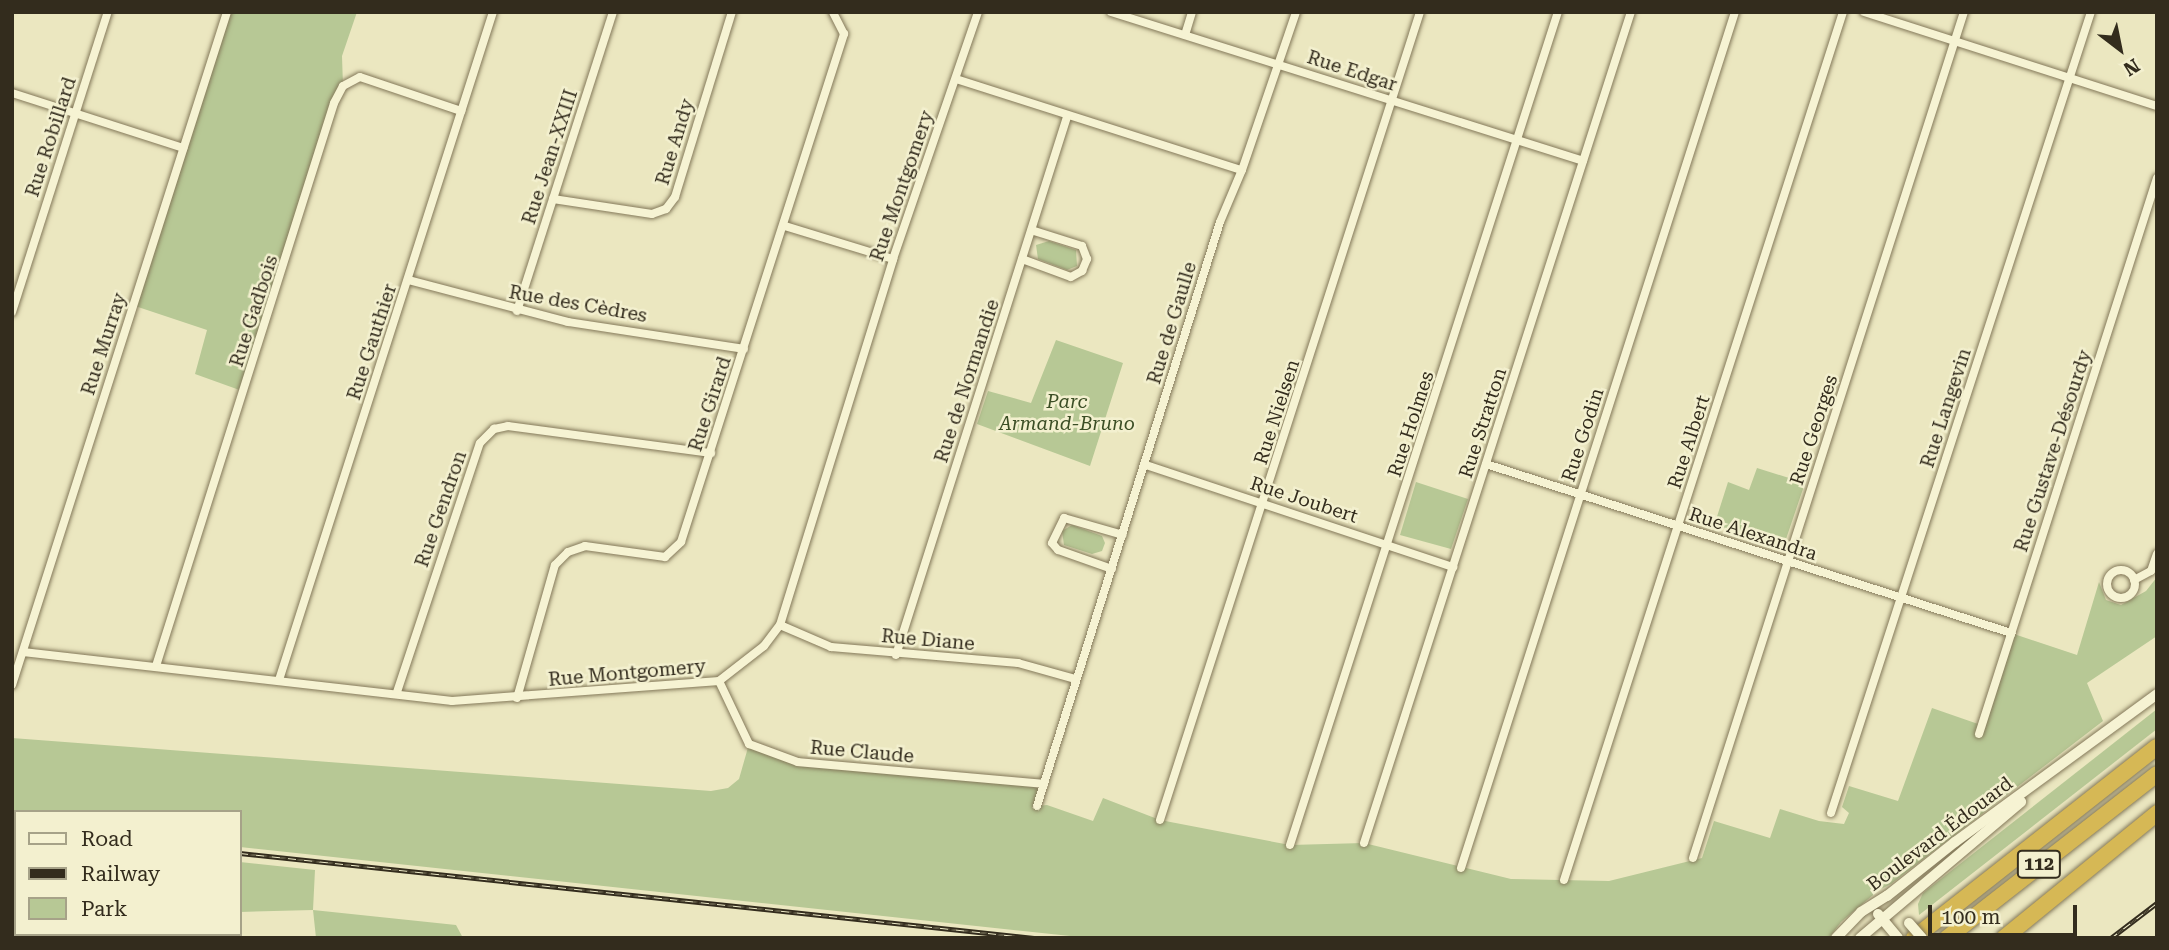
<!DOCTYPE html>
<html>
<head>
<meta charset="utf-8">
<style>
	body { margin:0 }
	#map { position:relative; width:2169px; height:950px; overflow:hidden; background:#ebe7c0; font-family:"Roboto Serif",serif }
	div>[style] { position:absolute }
	.green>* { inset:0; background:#b7c895 }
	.roads { filter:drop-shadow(0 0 2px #837859) drop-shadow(0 0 2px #837859) }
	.minor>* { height:8px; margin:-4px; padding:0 4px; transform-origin:4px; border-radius:4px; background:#f6f3d3 }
	.minor>.ring { margin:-4px; padding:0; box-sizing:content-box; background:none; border:8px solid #f6f3d3; border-radius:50% }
	.tertiary>* { height:10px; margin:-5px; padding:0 5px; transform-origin:5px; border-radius:5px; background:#f6f3d3 }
	.motorway>* { height:16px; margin:-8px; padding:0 8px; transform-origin:8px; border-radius:8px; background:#d6b855 }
	.rail>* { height:5px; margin-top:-2.5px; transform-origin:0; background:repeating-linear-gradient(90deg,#f3f0cf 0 8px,#332c1d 0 16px); box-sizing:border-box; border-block:2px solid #332c1d }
	.bridges { filter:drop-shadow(0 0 2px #837859) drop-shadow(0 0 2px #837859) }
	.tertiary-bridge>* { height:10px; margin:-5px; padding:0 5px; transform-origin:5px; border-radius:5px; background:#f6f3d3 }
	span { translate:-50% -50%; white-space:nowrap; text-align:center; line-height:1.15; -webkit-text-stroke:5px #f3f0cf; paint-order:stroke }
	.shield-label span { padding:2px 5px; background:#f3f0cf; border:2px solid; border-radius:5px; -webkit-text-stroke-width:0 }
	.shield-label { font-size:18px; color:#332c1d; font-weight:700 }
	.street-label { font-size:19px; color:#332c1d }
	.park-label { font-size:19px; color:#3b4e25; font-style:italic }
	.frame { position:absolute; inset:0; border:14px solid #332c1d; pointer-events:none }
	.legend { position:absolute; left:14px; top:810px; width:228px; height:126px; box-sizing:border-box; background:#f3f0cf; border:2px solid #a6a288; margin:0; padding:9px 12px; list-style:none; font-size:21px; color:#332c1d }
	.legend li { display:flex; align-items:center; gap:14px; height:35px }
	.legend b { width:35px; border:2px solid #a6a288 }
	.north { position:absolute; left:2085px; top:14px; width:70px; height:70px; -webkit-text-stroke:5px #f3f0cf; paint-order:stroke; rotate:148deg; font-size:19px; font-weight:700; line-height:28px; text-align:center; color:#332c1d }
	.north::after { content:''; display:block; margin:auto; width:24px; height:32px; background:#332c1d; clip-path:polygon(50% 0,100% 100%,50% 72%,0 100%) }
	.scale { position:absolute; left:1928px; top:905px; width:149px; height:32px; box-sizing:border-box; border:4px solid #332c1d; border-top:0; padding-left:9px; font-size:21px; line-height:24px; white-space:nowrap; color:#332c1d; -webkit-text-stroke:5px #f3f0cf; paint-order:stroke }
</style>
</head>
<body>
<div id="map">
	<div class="green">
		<i style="clip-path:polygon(228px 12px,357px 12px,342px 56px,343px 86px,245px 392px,195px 374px,207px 330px,135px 306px)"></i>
		<i style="clip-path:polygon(1049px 241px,1076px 250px,1077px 266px,1067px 270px,1038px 259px,1036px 245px)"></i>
		<i style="clip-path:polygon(1056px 340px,1123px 363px,1090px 466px,977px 424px,988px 391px,1031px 403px)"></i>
		<i style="clip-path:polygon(1757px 468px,1805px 483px,1785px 542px,1780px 545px,1714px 526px,1728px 482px,1749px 490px)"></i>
		<i style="clip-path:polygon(1416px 482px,1468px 499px,1451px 549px,1400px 535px)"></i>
		<i style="clip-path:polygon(1072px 525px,1102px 536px,1105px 543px,1102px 551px,1092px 554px,1064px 545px,1062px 531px)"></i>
		<i style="clip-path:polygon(2157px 577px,2157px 636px,2087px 683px,2103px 721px,1891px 884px,1879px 890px,1841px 922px,1829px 938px,1089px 938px,240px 847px,240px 812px,16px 812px,16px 822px,12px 822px,12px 738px,711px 791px,728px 788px,739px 779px,749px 744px,798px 762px,1044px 784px,1038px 806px,1047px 805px,1093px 821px,1103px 798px,1160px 820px,1290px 845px,1364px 843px,1511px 879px,1609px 881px,1702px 858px,1714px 821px,1770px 838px,1780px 809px,1819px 821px,1844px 824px,1849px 813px,1842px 807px,1849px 786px,1898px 801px,1932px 708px,1981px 725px,2011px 633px,2077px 655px,2099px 582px,2106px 600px,2121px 605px,2146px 591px)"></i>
		<i style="clip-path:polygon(2157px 709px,2157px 729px,1919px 915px,1918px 904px,1923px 893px)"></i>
		<i style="clip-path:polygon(240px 862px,315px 870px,313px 910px,456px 925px,463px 938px,316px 938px,313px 910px,240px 912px)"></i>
	</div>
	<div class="roads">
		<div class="minor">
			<i style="left:1111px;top:12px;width:495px;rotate:17.5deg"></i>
			<i style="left:1864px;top:12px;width:308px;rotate:17.8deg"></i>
			<i style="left:1185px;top:35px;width:24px;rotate:-73deg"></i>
			<i style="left:956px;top:79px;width:300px;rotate:17.7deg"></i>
			<i style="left:12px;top:93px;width:180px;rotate:17.8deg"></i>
			<i style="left:553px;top:199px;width:100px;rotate:8.6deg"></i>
			<i style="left:652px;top:214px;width:15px;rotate:-20deg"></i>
			<i style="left:666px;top:209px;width:15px;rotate:-53deg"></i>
			<i style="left:675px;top:197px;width:194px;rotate:-72.9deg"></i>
			<i style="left:785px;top:226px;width:113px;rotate:17deg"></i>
			<i style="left:1022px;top:259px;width:52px;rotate:20.2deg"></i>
			<i style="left:1071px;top:277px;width:13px;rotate:-29deg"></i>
			<i style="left:1082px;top:271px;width:13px;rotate:-67deg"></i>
			<i style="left:1087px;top:259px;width:14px;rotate:-111deg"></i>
			<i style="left:1082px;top:246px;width:53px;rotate:-162.6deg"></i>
			<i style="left:408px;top:280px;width:165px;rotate:14.7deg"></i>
			<i style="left:568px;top:322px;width:178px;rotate:8.7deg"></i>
			<i style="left:517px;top:311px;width:314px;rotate:-72.2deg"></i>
			<i style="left:12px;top:312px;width:315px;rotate:-72.3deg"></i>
			<i style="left:1486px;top:464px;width:552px;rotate:17.84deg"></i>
			<i style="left:1146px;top:465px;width:324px;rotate:18.4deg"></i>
			<i style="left:1112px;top:569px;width:57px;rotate:-160.6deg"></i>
			<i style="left:1058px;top:550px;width:9px;rotate:-131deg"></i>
			<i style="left:1052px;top:543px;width:28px;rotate:-64deg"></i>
			<i style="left:1064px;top:518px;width:61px;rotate:16.1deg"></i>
			<i class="ring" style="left:2107px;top:570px;width:20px;height:20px"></i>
			<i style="left:2134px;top:580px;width:19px;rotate:-28deg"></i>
			<i style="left:2151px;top:571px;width:18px;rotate:-71deg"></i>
			<i style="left:780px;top:625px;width:56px;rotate:23.3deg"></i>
			<i style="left:831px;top:647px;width:188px;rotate:4.9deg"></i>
			<i style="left:1018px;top:663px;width:59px;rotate:15.7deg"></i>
			<i style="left:23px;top:652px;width:432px;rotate:6.5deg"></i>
			<i style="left:452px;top:701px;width:268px;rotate:-4.3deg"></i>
			<i style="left:719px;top:681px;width:57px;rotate:-37.9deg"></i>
			<i style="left:764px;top:646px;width:26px;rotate:-53deg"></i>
			<i style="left:780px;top:625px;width:383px;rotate:-72.8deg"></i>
			<i style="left:893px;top:259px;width:261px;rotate:-71deg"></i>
			<i style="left:896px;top:655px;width:565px;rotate:-72.37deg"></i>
			<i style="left:156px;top:666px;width:590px;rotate:-72.45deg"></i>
			<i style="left:334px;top:103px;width:19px;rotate:-62deg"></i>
			<i style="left:343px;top:86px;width:19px;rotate:-28deg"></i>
			<i style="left:360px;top:77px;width:107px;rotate:18.6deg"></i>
			<i style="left:279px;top:680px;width:701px;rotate:-72.24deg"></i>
			<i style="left:719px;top:681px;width:70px;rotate:64.5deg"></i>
			<i style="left:749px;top:744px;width:52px;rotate:20.2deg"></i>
			<i style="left:798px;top:762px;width:247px;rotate:5.1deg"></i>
			<i style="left:12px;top:685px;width:707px;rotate:-72.28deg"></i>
			<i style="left:397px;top:692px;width:262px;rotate:-71.6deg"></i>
			<i style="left:480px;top:443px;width:20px;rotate:-45deg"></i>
			<i style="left:494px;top:429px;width:14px;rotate:-12deg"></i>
			<i style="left:508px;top:426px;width:205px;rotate:7.6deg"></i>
			<i style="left:517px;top:698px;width:138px;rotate:-74.1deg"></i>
			<i style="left:555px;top:565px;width:18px;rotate:-45deg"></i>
			<i style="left:568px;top:552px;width:18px;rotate:-19deg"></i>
			<i style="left:585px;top:546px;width:81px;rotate:7.8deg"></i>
			<i style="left:665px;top:557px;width:22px;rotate:-43deg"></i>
			<i style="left:681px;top:542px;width:534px;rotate:-72.21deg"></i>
			<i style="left:844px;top:34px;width:25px;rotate:-117deg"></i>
			<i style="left:1979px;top:734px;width:584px;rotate:-72.25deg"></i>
			<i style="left:1037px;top:806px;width:612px;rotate:-72.6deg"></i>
			<i style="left:1220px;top:222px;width:56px;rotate:-67.1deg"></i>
			<i style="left:1242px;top:170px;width:167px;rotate:-71.1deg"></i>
			<i style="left:1831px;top:813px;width:842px;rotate:-72.02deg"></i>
			<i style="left:1160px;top:820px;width:849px;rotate:-72.16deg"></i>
			<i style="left:1364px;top:843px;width:873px;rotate:-72.19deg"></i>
			<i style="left:1290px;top:845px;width:875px;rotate:-72.17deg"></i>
			<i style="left:1693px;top:858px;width:888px;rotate:-72.24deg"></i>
			<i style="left:1461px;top:868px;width:899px;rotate:-72.25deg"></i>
			<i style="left:1564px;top:880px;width:912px;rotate:-72.18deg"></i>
			<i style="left:12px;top:903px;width:4px;rotate:14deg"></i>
		</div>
		<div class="tertiary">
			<i style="left:1878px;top:914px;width:31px;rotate:50deg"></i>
			<i style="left:1836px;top:938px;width:36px;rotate:-46deg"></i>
			<i style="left:1861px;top:912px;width:31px;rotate:-32deg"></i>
			<i style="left:1887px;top:896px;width:87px;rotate:-38.5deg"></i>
			<i style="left:1955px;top:842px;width:250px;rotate:-36.2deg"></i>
			<i style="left:1860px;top:938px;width:211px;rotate:-40.2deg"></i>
		</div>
		<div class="motorway">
			<i style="left:1914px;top:938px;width:309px;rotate:-38.2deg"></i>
			<i style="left:1947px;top:938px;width:266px;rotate:-38deg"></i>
			<i style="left:2004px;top:938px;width:198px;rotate:-39.2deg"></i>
		</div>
	</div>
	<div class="rail">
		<i style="left:12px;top:829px;width:4px"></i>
		<i style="left:240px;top:853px;width:801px;rotate:6.1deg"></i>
		<i style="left:2111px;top:938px;width:58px;rotate:-37.3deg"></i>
	</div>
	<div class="bridges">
		<div class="tertiary-bridge">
			<i style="left:1909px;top:923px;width:20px;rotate:49deg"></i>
		</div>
	</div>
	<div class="shield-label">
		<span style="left:2039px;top:864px">112</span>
	</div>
	<div class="street-label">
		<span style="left:1352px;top:71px;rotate:18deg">Rue Edgar</span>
		<span style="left:51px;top:137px;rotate:-72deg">Rue Robillard</span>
		<span style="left:675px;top:142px;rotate:-73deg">Rue Andy</span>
		<span style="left:550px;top:157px;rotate:-72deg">Rue Jean-XXIII</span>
		<span style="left:902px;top:186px;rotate:-71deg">Rue Montgomery</span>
		<span style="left:578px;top:304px;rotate:10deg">Rue des Cèdres</span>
		<span style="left:254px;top:311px;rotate:-72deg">Rue Gadbois</span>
		<span style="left:1172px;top:323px;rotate:-73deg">Rue de Gaulle</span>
		<span style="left:372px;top:342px;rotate:-72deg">Rue Gauthier</span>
		<span style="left:104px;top:344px;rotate:-72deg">Rue Murray</span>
		<span style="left:967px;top:381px;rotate:-72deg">Rue de Normandie</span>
		<span style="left:710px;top:404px;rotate:-72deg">Rue Girard</span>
		<span style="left:1946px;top:408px;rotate:-72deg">Rue Langevin</span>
		<span style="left:1277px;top:412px;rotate:-72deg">Rue Nielsen</span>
		<span style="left:1483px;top:423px;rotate:-72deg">Rue Stratton</span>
		<span style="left:1411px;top:424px;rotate:-72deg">Rue Holmes</span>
		<span style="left:1814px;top:430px;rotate:-72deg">Rue Georges</span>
		<span style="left:1583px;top:435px;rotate:-72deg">Rue Godin</span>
		<span style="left:1689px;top:442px;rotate:-72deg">Rue Albert</span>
		<span style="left:2053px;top:451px;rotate:-72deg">Rue Gustave-Désourdy</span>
		<span style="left:1304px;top:500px;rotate:18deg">Rue Joubert</span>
		<span style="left:441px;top:509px;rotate:-71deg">Rue Gendron</span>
		<span style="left:1753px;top:534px;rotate:18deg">Rue Alexandra</span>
		<span style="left:928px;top:640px;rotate:5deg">Rue Diane</span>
		<span style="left:627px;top:673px;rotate:-5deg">Rue Montgomery</span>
		<span style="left:862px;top:752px;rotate:5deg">Rue Claude</span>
		<span style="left:1940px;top:834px;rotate:-37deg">Boulevard Édouard</span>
	</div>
	<div class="park-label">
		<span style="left:1067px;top:413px">Parc<br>Armand-Bruno</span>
	</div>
	<div class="frame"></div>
	<ul class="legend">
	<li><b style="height:9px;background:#f6f3d3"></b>Road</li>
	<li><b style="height:9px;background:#332c1d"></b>Railway</li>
	<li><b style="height:19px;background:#b7c895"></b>Park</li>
	</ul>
	<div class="north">N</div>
	<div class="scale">100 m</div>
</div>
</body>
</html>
